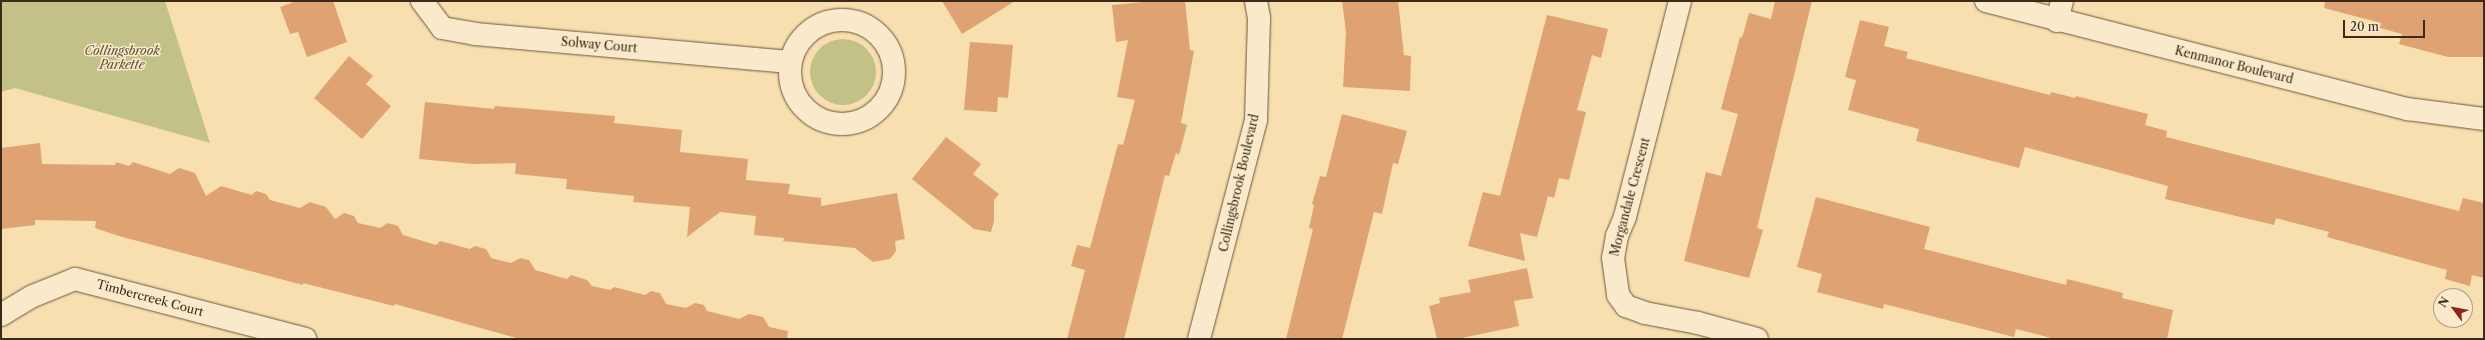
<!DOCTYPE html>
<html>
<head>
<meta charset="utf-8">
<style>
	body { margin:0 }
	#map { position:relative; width:2485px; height:340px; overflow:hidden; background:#f7dfaf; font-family:"Libre Caslon Text",serif }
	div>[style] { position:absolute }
	.green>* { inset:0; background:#c1c188 }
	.round { border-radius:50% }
	.building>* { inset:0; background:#dfa273 }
	.roads { filter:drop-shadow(0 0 1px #6b563e) drop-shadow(0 0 1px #6b563e) }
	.minor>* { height:22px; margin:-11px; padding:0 11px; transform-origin:11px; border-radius:11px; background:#faeacb }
	.minor>.ring { margin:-11px; padding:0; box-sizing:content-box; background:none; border:22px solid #faeacb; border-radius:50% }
	span { translate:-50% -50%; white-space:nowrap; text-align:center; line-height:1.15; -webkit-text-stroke:3px #faeacb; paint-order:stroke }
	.street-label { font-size:12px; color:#3c2919 }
	.park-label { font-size:12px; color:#5d4f35; font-style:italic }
	.frame { position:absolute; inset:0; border:2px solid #3c2919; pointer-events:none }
	.north { position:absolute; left:2433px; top:288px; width:40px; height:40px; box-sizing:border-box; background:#faeacb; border:1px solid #ae9d84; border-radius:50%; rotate:302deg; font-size:11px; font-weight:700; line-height:16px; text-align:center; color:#3c2919 }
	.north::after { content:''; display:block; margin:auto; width:14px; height:18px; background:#8f2418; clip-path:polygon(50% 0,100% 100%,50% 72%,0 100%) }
	.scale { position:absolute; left:2343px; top:20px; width:82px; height:18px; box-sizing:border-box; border:2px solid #3c2919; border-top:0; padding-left:5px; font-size:12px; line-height:14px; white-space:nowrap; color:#3c2919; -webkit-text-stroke:3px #faeacb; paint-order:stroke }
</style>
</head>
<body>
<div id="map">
	<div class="green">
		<i style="clip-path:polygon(1px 1px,165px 1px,210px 143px,15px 88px,1px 92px)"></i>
		<i class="round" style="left:810px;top:39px;width:66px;height:66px"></i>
	</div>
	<div class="building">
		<i style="clip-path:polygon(296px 1px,333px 1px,347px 42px,307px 57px,298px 32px,290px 34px,280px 7px)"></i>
		<i style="clip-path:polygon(942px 1px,1015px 1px,962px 34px)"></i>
		<i style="clip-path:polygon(1154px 1px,1185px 1px,1190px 50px,1194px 51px,1181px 123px,1187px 125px,1179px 155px,1176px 153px,1169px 176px,1165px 175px,1124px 339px,1067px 339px,1085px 270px,1071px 266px,1077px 245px,1090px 248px,1118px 144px,1123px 145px,1135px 100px,1117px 97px,1128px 40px,1116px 42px,1112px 5px)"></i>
		<i style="clip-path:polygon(1342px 1px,1398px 1px,1404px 55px,1411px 56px,1410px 91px,1343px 87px,1346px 32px)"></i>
		<i style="clip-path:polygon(1775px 1px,1812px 1px,1757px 228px,1763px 230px,1749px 278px,1684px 261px,1706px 172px,1721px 176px,1738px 114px,1721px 109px,1740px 37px,1742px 38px,1749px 13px,1771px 19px)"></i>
		<i style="clip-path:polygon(2325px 1px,2484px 1px,2484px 57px,2448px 57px,2399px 44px,2402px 34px,2380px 28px,2381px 23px,2324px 8px)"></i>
		<i style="clip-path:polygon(1547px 15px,1608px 29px,1601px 58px,1592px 55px,1577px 110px,1586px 112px,1569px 180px,1559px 178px,1554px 198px,1548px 196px,1537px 237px,1520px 233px,1525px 261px,1468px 246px,1483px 192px,1500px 196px)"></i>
		<i style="clip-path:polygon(1860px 20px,1889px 27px,1884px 46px,1908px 52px,1906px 58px,2050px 95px,2051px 92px,2075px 98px,2076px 96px,2148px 114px,2145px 125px,2167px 131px,2166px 137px,2459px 211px,2463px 198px,2484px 203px,2484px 278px,2472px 275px,2470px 286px,2445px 279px,2447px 270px,2327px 237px,2329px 232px,2276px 218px,2274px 225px,2165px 199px,2168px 186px,2025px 147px,2019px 168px,1916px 141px,1919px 129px,1848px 110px,1856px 80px,1845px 77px)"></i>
		<i style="clip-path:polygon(970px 42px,1013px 45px,1008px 98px,998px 97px,997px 112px,964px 110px)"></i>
		<i style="clip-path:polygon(349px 56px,373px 76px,366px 84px,391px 106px,362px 139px,314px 98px)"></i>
		<i style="clip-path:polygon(425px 102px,494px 109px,495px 106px,615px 116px,614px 123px,682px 130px,680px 152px,748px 159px,746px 180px,790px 184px,788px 194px,821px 198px,821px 206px,897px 193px,905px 239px,895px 241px,896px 251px,890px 259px,873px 262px,855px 248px,783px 241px,784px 238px,754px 235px,756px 216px,720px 212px,687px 237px,690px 207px,633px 202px,634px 196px,566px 189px,567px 179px,515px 174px,516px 163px,473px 164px,419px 159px)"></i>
		<i style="clip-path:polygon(1342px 114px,1407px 131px,1398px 164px,1393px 163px,1382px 214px,1374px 212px,1342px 339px,1286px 339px,1313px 229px,1309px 228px,1314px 205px,1312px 204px,1320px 176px,1326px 177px)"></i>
		<i style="clip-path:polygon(946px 137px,981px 164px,973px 174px,999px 194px,994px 200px,994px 221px,991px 232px,974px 229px,912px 179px)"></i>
		<i style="clip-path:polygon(40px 143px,42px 164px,115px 165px,116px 162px,129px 166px,133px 162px,170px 174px,179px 168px,195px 173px,206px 196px,221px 186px,252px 195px,256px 191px,266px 194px,270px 200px,300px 208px,310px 202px,326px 207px,335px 219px,344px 213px,354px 216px,358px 223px,380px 228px,388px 223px,398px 226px,403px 235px,436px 245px,440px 241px,470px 249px,475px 246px,486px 249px,491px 258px,511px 263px,520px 258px,529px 260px,535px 270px,567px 279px,571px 275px,587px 280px,592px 286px,610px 290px,614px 287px,645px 295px,651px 291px,660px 293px,666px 304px,686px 308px,695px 303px,704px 305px,707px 311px,739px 319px,749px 314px,763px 317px,769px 327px,788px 331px,787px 339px,520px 339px,395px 304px,394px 306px,303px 283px,303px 285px,119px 236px,95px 228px,96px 221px,35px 220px,35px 225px,1px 229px,1px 148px)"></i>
		<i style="clip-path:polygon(1816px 197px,1930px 227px,1924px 249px,2066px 285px,2067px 279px,2123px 293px,2122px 298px,2173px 310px,2167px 339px,2055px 339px,2016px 329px,2014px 337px,1884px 304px,1883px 309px,1817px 292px,1822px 274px,1797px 267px)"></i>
		<i style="clip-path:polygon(1527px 268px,1533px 298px,1514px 301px,1519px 326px,1457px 339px,1437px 339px,1429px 306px,1440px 303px,1439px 298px,1471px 292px,1468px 280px)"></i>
	</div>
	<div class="roads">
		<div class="minor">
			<i style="left:422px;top:1px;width:34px;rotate:53deg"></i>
			<i style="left:442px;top:28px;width:34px;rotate:10deg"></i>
			<i style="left:475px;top:34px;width:316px;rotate:5.1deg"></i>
			<i style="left:1680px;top:1px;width:223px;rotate:104.3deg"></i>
			<i style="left:1625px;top:217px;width:21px;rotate:113deg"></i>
			<i style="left:1617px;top:236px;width:22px;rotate:100deg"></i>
			<i style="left:1613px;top:258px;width:37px;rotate:82deg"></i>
			<i style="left:1618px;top:295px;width:14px;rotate:54deg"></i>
			<i style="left:1626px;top:306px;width:20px;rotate:20deg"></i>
			<i style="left:1645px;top:313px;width:54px;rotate:10.7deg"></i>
			<i style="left:1698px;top:323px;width:61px;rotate:15.2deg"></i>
			<i style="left:1986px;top:1px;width:436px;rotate:14.4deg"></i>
			<i style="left:2408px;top:109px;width:77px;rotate:7.5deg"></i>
			<i class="ring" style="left:790px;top:20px;width:82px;height:82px"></i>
			<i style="left:2057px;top:21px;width:21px;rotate:-76deg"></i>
			<i style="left:1px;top:315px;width:37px;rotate:-31deg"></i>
			<i style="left:33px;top:296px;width:45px;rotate:-22deg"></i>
			<i style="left:75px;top:279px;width:238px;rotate:14.6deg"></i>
			<i style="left:1199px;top:339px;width:226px;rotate:-75.4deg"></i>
			<i style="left:1256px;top:120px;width:102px;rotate:-88.3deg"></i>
			<i style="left:1259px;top:18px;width:17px;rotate:-100deg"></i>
		</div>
	</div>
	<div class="street-label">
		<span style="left:599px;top:45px;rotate:5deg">Solway Court</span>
		<span style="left:2234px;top:65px;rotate:14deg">Kenmanor Boulevard</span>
		<span style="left:1239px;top:183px;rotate:-77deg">Collingsbrook Boulevard</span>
		<span style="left:1630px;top:197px;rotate:-75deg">Morgandale Crescent</span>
		<span style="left:150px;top:298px;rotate:15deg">Timbercreek Court</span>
	</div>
	<div class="park-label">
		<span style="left:122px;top:58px">Collingsbrook<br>Parkette</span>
	</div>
	<div class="frame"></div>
	<div class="north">N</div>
	<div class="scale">20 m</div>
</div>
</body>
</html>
